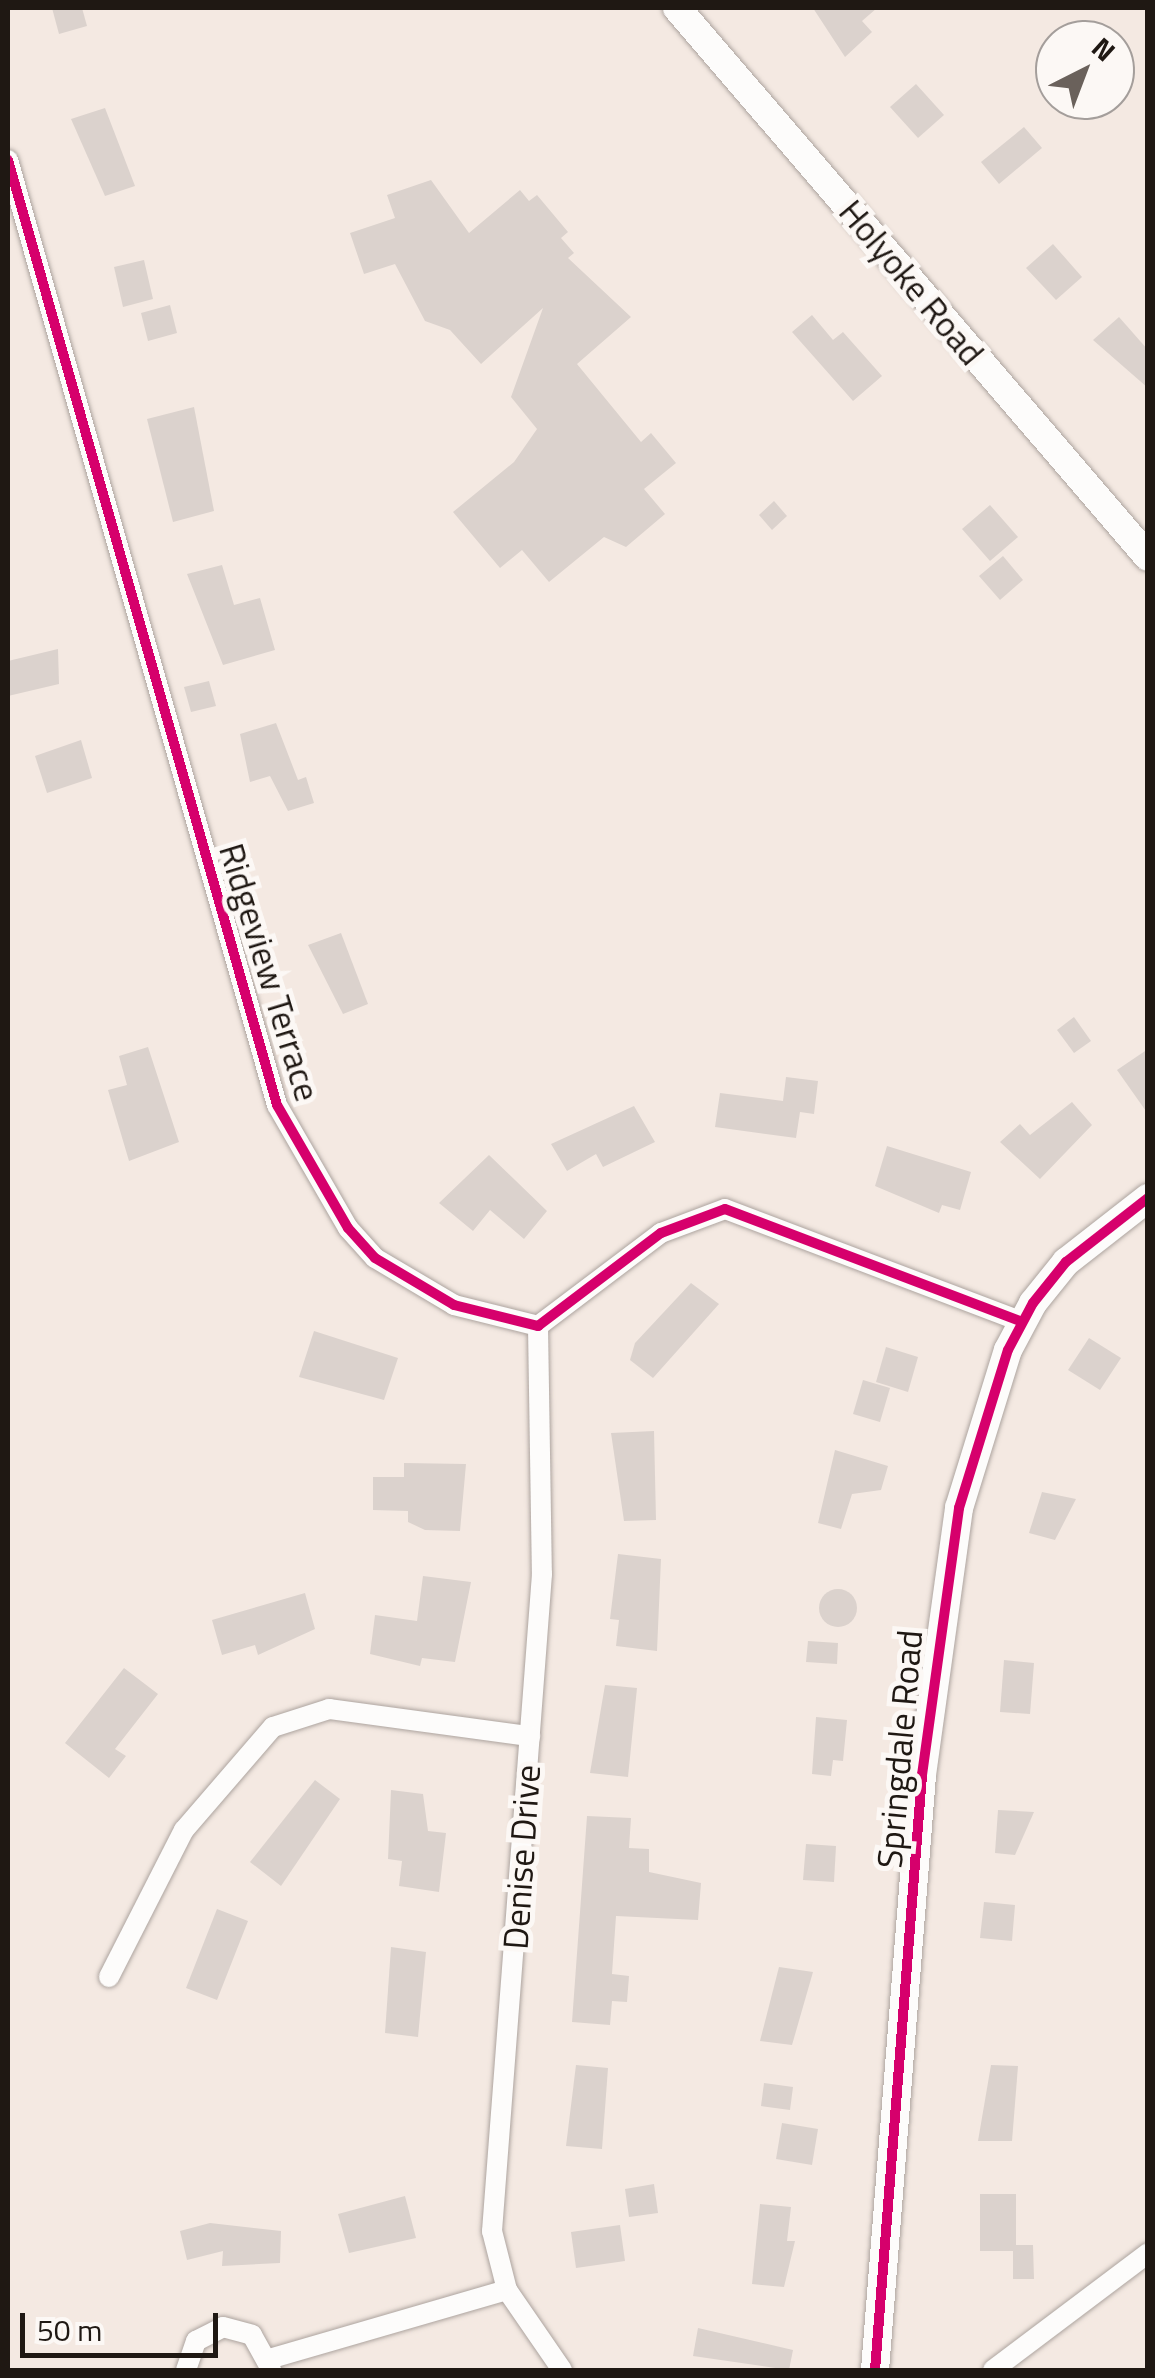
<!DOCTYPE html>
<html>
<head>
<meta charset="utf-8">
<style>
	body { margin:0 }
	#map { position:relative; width:1155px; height:2378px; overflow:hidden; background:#f4e9e2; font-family:"Titillium Web",sans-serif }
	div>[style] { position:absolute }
	.building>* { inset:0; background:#dbd2cd }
	.round { border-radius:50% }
	.roads { filter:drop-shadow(0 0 2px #ada49f) drop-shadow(0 0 2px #ada49f) }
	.street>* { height:20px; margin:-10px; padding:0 10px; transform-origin:10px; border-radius:10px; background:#fdfcfb }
	.secondary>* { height:28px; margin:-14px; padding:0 14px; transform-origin:14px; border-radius:14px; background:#fdfcfb }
	.cycleway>* { height:10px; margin:-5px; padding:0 5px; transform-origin:5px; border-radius:5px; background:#d6006c }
	span { translate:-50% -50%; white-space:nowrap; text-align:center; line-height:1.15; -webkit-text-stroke:10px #fcf8f5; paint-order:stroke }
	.street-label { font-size:35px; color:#1f1813 }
	.frame { position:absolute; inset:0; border:10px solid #1f1813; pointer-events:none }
	.north { position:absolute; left:1035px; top:20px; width:100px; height:100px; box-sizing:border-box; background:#fcf8f5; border:2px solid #a49e9b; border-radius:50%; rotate:42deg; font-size:28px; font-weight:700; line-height:40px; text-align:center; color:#1f1813 }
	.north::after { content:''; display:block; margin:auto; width:35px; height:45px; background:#6a615b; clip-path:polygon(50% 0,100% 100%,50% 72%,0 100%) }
	.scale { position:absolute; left:20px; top:2313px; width:198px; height:45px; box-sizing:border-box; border:5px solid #1f1813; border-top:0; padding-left:12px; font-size:30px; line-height:35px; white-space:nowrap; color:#1f1813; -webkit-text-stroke:8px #fcf8f5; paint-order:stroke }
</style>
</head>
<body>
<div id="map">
	<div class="building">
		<i style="clip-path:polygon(52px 8px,82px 8px,87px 26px,59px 34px)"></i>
		<i style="clip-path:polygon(813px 8px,877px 8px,862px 21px,872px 32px,845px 57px)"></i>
		<i style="clip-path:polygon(916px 84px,944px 115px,918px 138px,890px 107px)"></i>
		<i style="clip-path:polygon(105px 108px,135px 186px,105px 196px,71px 119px)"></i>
		<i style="clip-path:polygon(1024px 127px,1042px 148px,999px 184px,981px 162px)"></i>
		<i style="clip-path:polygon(431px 180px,469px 233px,520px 190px,529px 201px,537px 195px,568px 232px,561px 238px,574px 253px,568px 258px,631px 317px,577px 364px,641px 442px,651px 433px,676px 463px,644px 489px,665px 514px,626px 547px,604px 537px,549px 582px,522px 550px,500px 568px,453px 512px,514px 462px,537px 429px,511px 397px,543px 308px,481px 364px,450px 330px,425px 321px,395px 264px,364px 274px,350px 233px,395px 218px,387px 195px)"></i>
		<i style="clip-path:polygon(1053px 244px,1082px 277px,1056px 300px,1026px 268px)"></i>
		<i style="clip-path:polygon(144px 260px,153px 299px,123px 307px,114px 267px)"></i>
		<i style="clip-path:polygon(170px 305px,177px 333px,148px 341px,141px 313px)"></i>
		<i style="clip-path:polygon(812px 315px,833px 340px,843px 332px,882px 376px,853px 401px,792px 332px)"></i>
		<i style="clip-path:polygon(1119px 317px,1148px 350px,1148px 388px,1093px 340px)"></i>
		<i style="clip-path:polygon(194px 407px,214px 511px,173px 522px,147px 419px)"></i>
		<i style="clip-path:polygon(774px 501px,787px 516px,772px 530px,759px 515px)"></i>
		<i style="clip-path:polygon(990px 505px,1018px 537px,990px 561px,962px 529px)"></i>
		<i style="clip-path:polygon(1003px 556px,1023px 580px,1000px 600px,979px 576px)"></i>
		<i style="clip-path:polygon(222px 565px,234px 605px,260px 598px,275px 650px,223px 665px,187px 574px)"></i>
		<i style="clip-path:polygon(58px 649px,59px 684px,8px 696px,8px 661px)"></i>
		<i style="clip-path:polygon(209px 681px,216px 706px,191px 712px,184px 687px)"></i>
		<i style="clip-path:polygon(276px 723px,298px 780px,306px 777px,314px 803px,288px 811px,270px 776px,250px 782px,240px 734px)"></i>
		<i style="clip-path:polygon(81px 740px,92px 778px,47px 793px,35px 756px)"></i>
		<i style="clip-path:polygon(341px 933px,368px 1004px,343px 1014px,308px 945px)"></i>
		<i style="clip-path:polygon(1074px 1017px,1091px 1041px,1074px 1053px,1057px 1030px)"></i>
		<i style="clip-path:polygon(148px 1047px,179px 1142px,129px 1161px,108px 1090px,127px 1085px,119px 1056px)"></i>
		<i style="clip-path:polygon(1148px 1049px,1148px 1114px,1117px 1070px)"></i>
		<i style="clip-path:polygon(786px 1077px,818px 1081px,814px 1114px,800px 1112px,796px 1138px,715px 1127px,720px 1093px,783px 1101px)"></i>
		<i style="clip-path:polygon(1072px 1102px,1092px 1125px,1040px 1179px,1000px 1142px,1020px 1124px,1030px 1135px)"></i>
		<i style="clip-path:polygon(634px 1106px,655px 1142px,603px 1167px,596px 1154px,567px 1171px,551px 1144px)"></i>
		<i style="clip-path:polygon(887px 1146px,971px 1172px,960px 1210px,942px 1205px,939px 1213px,875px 1186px)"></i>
		<i style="clip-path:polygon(489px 1155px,547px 1211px,524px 1239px,490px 1210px,473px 1231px,439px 1203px)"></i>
		<i style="clip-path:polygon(691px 1283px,719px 1304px,653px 1378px,630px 1360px,635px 1343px)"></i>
		<i style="clip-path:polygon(314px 1331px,398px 1358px,384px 1400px,299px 1377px)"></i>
		<i style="clip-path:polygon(1089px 1338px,1121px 1358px,1100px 1390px,1068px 1370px)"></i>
		<i style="clip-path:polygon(886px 1347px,918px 1357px,908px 1392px,876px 1382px)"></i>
		<i style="clip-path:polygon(863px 1380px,890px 1388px,880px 1422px,853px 1414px)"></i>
		<i style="clip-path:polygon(654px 1431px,656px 1520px,624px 1521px,611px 1433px)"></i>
		<i style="clip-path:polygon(835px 1450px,888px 1466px,881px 1490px,852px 1494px,841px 1529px,818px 1523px)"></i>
		<i style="clip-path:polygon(404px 1463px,466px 1464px,460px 1531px,425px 1530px,408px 1522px,408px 1511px,373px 1510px,373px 1477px,404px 1477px)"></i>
		<i style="clip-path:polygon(1042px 1492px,1076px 1499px,1055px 1540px,1029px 1533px)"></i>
		<i style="clip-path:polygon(618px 1554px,661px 1559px,657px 1651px,616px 1646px,619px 1620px,610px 1619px)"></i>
		<i style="clip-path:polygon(423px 1576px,471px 1582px,455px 1662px,422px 1658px,420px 1666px,370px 1654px,375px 1615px,417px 1621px)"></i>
		<i class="round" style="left:819px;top:1589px;width:38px;height:38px"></i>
		<i style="clip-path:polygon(305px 1593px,315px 1629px,258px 1655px,255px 1645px,222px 1655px,212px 1620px)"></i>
		<i style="clip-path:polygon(808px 1641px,838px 1643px,837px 1664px,806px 1662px)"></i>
		<i style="clip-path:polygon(1004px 1660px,1034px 1663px,1030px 1714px,1000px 1712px)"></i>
		<i style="clip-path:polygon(124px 1668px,158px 1694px,115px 1749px,126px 1756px,109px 1778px,65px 1743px)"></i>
		<i style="clip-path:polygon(605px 1685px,637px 1688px,628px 1777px,590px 1773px)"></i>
		<i style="clip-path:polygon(816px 1717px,847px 1720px,843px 1761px,833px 1760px,831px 1776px,812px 1774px)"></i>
		<i style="clip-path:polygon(315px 1780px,340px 1799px,281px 1886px,250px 1862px)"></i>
		<i style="clip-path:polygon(391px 1790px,423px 1794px,428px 1831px,446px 1833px,439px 1892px,399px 1886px,402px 1861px,388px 1859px)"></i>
		<i style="clip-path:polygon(998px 1810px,1034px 1812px,1015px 1855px,995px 1853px)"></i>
		<i style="clip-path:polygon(587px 1816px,631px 1818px,629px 1848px,649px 1849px,649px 1872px,701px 1883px,698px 1920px,616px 1916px,612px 1974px,629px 1976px,627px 2002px,612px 2001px,610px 2025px,572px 2022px)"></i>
		<i style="clip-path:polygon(806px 1844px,836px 1846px,834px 1882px,803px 1880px)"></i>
		<i style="clip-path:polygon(984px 1902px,1015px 1905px,1012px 1941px,980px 1938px)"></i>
		<i style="clip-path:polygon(217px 1909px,248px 1921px,217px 2000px,186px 1988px)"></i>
		<i style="clip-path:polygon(391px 1947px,426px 1952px,418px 2037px,385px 2033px)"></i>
		<i style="clip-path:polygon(779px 1967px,813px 1972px,792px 2045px,760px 2041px)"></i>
		<i style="clip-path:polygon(576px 2065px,608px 2068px,602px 2149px,566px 2146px)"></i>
		<i style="clip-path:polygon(991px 2065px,1018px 2066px,1012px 2141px,978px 2141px)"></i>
		<i style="clip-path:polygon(764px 2083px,793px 2087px,790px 2110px,761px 2106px)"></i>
		<i style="clip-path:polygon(782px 2123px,818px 2129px,812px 2165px,776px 2159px)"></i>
		<i style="clip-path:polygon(654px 2184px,658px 2213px,629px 2217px,625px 2189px)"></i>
		<i style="clip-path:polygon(980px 2194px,1016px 2194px,1016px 2245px,1033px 2245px,1034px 2279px,1013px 2279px,1013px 2251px,980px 2251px)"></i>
		<i style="clip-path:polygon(405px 2196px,416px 2238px,349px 2253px,338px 2214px)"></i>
		<i style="clip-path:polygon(760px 2204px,791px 2207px,787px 2241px,795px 2241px,784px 2287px,752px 2284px)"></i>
		<i style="clip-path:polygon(210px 2223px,281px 2231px,280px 2263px,222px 2266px,223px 2251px,187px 2260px,180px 2231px)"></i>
		<i style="clip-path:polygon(620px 2225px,625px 2261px,576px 2268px,571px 2232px)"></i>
		<i style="clip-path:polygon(698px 2328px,793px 2350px,789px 2370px,693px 2356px)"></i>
	</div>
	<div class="roads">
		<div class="street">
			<i style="left:8px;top:160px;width:983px;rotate:74.11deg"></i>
			<i style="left:277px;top:1105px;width:142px;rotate:60deg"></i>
			<i style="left:348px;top:1228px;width:40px;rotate:48deg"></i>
			<i style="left:375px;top:1258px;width:92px;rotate:30.7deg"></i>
			<i style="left:454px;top:1305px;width:87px;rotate:14deg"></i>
			<i style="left:538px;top:1326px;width:154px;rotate:-37.1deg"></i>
			<i style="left:661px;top:1233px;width:68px;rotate:-20.6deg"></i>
			<i style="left:725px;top:1209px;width:318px;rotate:20.8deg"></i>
			<i style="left:538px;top:1326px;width:248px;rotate:89.1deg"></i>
			<i style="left:542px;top:1574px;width:659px;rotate:94.35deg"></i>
			<i style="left:492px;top:2231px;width:61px;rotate:75.7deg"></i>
			<i style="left:507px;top:2290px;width:97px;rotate:55.5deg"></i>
			<i style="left:109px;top:1977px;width:165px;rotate:-63deg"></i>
			<i style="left:184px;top:1830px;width:136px;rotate:-49.2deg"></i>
			<i style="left:273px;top:1727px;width:59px;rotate:-17.8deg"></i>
			<i style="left:329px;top:1709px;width:203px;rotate:7.7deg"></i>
			<i style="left:269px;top:2359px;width:248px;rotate:-16.2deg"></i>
			<i style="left:186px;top:2370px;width:31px;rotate:-71deg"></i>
			<i style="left:196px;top:2341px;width:30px;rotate:-27deg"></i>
			<i style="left:223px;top:2327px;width:30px;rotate:15deg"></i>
			<i style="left:252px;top:2335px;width:39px;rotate:61deg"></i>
			<i style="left:993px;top:2370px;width:194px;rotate:-37deg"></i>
		</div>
		<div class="secondary">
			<i style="left:677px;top:8px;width:723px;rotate:49.37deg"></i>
			<i style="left:875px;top:2370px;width:597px;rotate:-85.48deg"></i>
			<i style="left:922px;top:1775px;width:270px;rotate:-82.1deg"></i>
			<i style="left:959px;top:1508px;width:165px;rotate:-72.8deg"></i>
			<i style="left:1008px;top:1350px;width:53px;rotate:-62deg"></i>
			<i style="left:1033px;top:1303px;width:53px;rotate:-51.2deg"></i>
			<i style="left:1066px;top:1262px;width:104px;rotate:-38deg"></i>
		</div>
	</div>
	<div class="cycleway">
		<i style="left:8px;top:160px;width:983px;rotate:74.11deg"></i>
		<i style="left:277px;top:1105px;width:142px;rotate:60deg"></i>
		<i style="left:348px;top:1228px;width:40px;rotate:48deg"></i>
		<i style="left:375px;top:1258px;width:92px;rotate:30.7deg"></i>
		<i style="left:454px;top:1305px;width:87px;rotate:14deg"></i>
		<i style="left:538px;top:1326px;width:154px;rotate:-37.1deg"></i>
		<i style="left:661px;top:1233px;width:68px;rotate:-20.6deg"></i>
		<i style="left:725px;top:1209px;width:318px;rotate:20.8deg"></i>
		<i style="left:875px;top:2370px;width:597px;rotate:-85.48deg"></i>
		<i style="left:922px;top:1775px;width:270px;rotate:-82.1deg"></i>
		<i style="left:959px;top:1508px;width:165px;rotate:-72.8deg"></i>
		<i style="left:1008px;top:1350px;width:53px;rotate:-62deg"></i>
		<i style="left:1033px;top:1303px;width:53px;rotate:-51.2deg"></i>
		<i style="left:1066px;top:1262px;width:104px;rotate:-38deg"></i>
	</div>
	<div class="street-label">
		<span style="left:912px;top:282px;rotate:50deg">Holyoke Road</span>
		<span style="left:270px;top:972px;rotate:73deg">Ridgeview Terrace</span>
		<span style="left:899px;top:1749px;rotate:-85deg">Springdale Road</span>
		<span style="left:521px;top:1857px;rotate:-86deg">Denise Drive</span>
	</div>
	<div class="frame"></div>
	<div class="north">N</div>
	<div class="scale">50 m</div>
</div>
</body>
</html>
